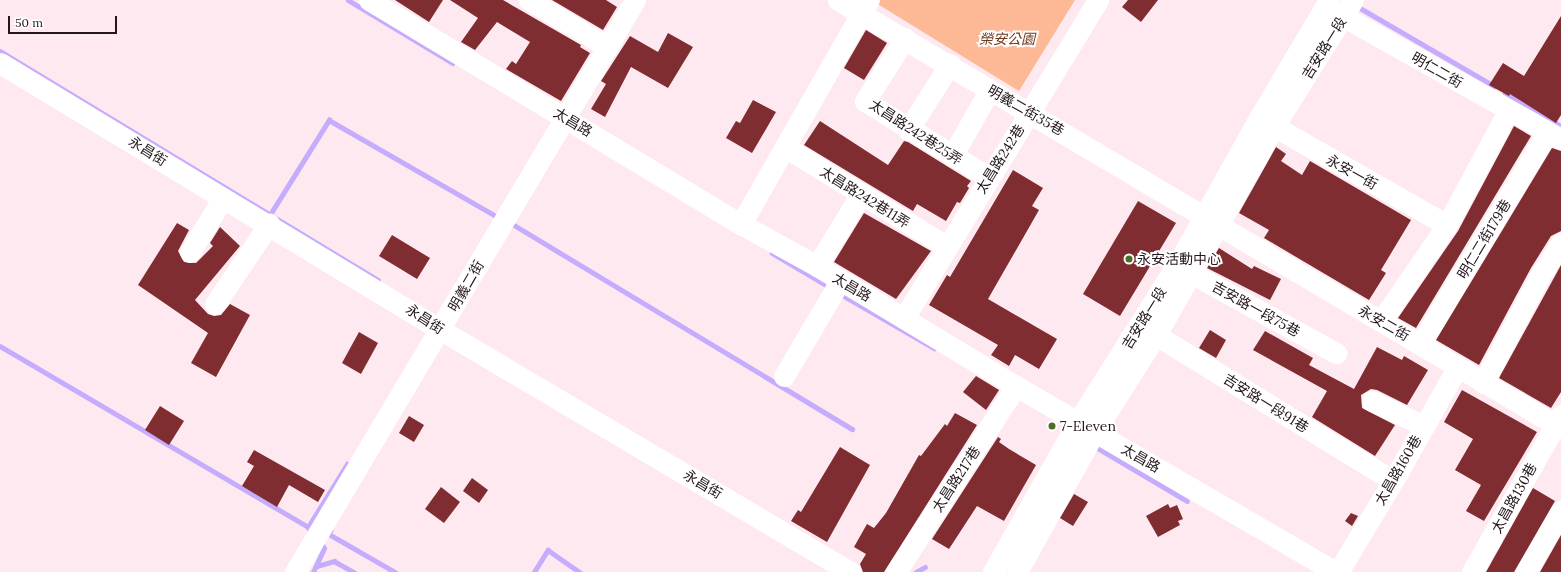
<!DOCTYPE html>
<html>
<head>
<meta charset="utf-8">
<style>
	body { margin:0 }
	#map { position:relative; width:1561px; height:572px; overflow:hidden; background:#ffe9f1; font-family:Lora,"Noto Sans TC",serif }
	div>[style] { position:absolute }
	.green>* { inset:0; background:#fdb996 }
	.stream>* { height:4.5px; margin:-2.25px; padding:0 2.25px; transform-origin:2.25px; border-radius:2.25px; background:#c5acfc }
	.building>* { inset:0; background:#7f2d31 }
	.minor>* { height:21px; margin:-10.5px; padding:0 10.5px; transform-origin:10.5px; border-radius:10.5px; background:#fff }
	.dots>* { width:11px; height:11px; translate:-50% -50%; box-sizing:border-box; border:2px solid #fff; border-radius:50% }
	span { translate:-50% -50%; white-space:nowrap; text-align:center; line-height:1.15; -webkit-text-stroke:4px #fff; paint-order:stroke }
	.park-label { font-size:14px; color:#6e391b; font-style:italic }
	.street-label { font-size:14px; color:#23171c }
	.poi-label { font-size:14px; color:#23171c }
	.left { translate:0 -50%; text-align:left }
	.scale { position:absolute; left:8px; top:16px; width:109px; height:18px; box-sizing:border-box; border:2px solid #23171c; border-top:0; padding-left:5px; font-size:12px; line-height:14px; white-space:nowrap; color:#23171c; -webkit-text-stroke:3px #fff; paint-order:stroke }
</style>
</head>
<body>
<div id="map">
	<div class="green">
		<i style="clip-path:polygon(871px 0,1075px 0,1019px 91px)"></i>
	</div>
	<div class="stream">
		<i style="left:348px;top:0;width:122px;rotate:31deg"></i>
		<i style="left:1355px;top:5px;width:161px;rotate:30.2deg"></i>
		<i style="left:0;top:51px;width:442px;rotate:31.2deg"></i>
		<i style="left:1505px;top:93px;width:65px;rotate:30.5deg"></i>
		<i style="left:271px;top:213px;width:110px;rotate:-58.1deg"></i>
		<i style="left:329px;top:120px;width:195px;rotate:29.9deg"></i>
		<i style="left:514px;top:225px;width:395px;rotate:31.1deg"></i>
		<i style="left:772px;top:253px;width:69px;rotate:30.7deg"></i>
		<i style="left:839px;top:293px;width:110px;rotate:30.1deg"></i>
		<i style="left:0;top:346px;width:357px;rotate:30.4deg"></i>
		<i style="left:308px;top:527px;width:7px;rotate:56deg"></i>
		<i style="left:1094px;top:446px;width:108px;rotate:30.6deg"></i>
		<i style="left:308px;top:527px;width:74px;rotate:-58.2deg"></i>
		<i style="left:331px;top:530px;width:4px;rotate:117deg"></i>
		<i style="left:329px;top:534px;width:76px;rotate:29.9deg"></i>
		<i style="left:317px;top:566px;width:18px;rotate:-16deg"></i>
		<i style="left:334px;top:561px;width:23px;rotate:29deg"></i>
		<i style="left:313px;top:572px;width:26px;rotate:-65deg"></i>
		<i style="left:324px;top:548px;width:8px;rotate:-130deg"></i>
		<i style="left:534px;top:572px;width:26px;rotate:-58deg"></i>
		<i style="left:548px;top:550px;width:39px;rotate:35deg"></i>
		<i style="left:916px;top:572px;width:10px;rotate:-29deg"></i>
	</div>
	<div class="building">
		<i style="clip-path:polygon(395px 0,443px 0,429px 22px)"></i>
		<i style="clip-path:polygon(450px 0,503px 0,581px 45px,580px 47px,590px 53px,561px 101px,506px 69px,512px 61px,516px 64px,530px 42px,497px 22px,475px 50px,461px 42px,478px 18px)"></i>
		<i style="clip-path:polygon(552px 0,606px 0,617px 7px,603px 30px)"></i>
		<i style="clip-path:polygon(1128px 0,1158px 0,1141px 22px,1122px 7px)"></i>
		<i style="clip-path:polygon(1561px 16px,1561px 115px,1556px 123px,1510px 94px,1509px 96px,1489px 85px,1503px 63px,1524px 76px)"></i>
		<i style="clip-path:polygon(866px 30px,887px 43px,864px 80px,844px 68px)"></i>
		<i style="clip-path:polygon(668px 33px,693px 47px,668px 88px,631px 67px,605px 117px,591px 109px,606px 84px,601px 81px,630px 36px,658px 52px)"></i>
		<i style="clip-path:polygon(753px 100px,776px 112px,752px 153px,726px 138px,736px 121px,740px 123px)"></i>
		<i style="clip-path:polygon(820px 121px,888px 165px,904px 141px,908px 142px,971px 181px,967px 186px,969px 188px,960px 203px,957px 202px,946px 221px,917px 204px,913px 211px,804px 145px)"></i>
		<i style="clip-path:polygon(1514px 126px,1531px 136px,1416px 328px,1398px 318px,1458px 231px)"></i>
		<i style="clip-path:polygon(1276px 147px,1286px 154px,1281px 161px,1302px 175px,1310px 161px,1411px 220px,1381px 270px,1386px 273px,1369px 300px,1264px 238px,1269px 230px,1239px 213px)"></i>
		<i style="clip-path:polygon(1552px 148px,1561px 151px,1561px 231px,1551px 236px,1531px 268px,1479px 365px,1436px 340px)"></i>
		<i style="clip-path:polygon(1013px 170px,1043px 188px,1032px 206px,1039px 210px,988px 299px,1057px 339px,1039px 369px,1015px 355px,1009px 366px,991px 355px,998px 345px,929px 305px,947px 275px,950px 277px)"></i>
		<i style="clip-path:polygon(1138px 201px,1176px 223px,1120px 316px,1083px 294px)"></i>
		<i style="clip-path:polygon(864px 213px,931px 251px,896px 299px,834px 262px)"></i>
		<i style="clip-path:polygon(177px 223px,189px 230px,178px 251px,184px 262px,196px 263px,213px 246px,210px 243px,220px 227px,240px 246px,195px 300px,208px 314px,214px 316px,221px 315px,230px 304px,250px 315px,216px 377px,191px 363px,208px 333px,138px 285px)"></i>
		<i style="clip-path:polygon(392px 235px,430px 258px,417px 279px,379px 256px)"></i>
		<i style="clip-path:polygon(1219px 248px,1252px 269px,1254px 266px,1281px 279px,1270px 300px,1207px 268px)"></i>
		<i style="clip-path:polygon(1561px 265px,1561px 392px,1551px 408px,1499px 378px)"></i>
		<i style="clip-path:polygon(1210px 330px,1226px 340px,1216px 358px,1199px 348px)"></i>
		<i style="clip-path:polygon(1265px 331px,1313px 358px,1309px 365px,1354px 389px,1377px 347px,1402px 360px,1404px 356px,1428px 370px,1407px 405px,1377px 390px,1371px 389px,1361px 395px,1362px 408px,1395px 425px,1375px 456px,1312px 417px,1327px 391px,1253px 350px)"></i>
		<i style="clip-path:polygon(359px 332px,378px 343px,361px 374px,342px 363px)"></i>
		<i style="clip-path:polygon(976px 376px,999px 390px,986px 410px,963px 392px)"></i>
		<i style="clip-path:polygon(1462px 390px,1537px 432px,1484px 521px,1466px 511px,1481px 485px,1455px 470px,1473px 439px,1444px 422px)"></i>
		<i style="clip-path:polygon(160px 406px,184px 421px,169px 445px,145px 430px)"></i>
		<i style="clip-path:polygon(955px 413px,977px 425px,884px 572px,863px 572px,860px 564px,866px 554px,854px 547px,867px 524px,874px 528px,886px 513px,919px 455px,921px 456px,945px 424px,947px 426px)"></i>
		<i style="clip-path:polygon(409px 416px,424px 425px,414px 442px,399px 433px)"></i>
		<i style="clip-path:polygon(998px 437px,1001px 439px,999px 442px,1009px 449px,1036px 465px,1004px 521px,977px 506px,949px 549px,932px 539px)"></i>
		<i style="clip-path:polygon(840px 447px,870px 465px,827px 542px,791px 521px,798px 510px,801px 512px)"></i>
		<i style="clip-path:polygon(254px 450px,325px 490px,318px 502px,289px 485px,277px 507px,242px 486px,254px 466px,247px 462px)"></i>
		<i style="clip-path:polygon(472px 478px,488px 490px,479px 503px,463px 491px)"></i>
		<i style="clip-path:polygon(441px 487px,460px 502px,444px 523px,425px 509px)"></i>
		<i style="clip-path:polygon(1533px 488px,1555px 501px,1514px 572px,1486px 572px)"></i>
		<i style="clip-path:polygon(1074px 494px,1088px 502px,1073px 526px,1060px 518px)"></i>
		<i style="clip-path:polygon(1168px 504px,1170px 508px,1177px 505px,1183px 519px,1178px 521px,1180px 525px,1158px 537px,1146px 516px)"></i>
		<i style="clip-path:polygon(1351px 513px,1358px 516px,1352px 526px,1345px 521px)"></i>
		<i style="clip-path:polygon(1561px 535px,1561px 572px,1540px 572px)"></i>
	</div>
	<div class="minor">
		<i style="left:369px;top:0;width:434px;rotate:31.1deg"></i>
		<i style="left:741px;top:224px;width:87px;rotate:28.9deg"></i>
		<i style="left:817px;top:266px;width:232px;rotate:31.1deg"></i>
		<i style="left:1016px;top:386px;width:369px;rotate:30.2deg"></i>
		<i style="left:529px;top:0;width:92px;rotate:30.7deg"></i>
		<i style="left:838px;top:0;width:840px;rotate:30.62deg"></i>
		<i style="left:1332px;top:10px;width:263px;rotate:29.4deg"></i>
		<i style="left:905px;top:38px;width:75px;rotate:122.4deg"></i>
		<i style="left:865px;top:101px;width:145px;rotate:31.7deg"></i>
		<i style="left:0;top:63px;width:516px;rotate:31.19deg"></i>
		<i style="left:441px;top:330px;width:476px;rotate:30.6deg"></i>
		<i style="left:1263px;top:120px;width:212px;rotate:29.7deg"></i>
		<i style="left:908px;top:130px;width:78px;rotate:-57.5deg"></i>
		<i style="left:785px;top:147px;width:189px;rotate:31.6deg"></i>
		<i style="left:952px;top:156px;width:77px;rotate:-60.4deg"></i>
		<i style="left:741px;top:224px;width:258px;rotate:-60.3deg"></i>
		<i style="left:190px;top:252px;width:63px;rotate:-58.6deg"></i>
		<i style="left:1180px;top:264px;width:14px;rotate:39deg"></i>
		<i style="left:1191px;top:273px;width:166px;rotate:28.9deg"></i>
		<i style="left:817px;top:266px;width:84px;rotate:-58.6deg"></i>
		<i style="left:215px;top:304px;width:97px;rotate:-56deg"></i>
		<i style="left:904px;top:318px;width:373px;rotate:-58.6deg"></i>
		<i style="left:1381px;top:321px;width:116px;rotate:-55.5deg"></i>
		<i style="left:1447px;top:225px;width:129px;rotate:-61.8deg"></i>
		<i style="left:1147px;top:326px;width:13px;rotate:45deg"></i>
		<i style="left:1156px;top:335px;width:278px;rotate:31.6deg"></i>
		<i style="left:1420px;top:344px;width:246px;rotate:-59deg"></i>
		<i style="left:784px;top:376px;width:110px;rotate:-59.5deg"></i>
		<i style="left:1483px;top:383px;width:123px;rotate:-62deg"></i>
		<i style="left:1541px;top:274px;width:37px;rotate:-57deg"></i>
		<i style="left:1372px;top:401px;width:58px;rotate:25.7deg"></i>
		<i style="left:295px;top:572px;width:665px;rotate:-59.27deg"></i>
		<i style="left:896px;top:572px;width:221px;rotate:-57.2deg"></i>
		<i style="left:993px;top:572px;width:173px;rotate:-60.6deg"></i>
		<i style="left:1078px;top:421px;width:187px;rotate:-57.7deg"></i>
		<i style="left:1178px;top:263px;width:166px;rotate:-60.8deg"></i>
		<i style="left:1259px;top:118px;width:137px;rotate:-59.3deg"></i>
		<i style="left:1017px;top:572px;width:161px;rotate:-61deg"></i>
		<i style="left:1095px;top:431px;width:114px;rotate:-57.6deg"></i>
		<i style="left:1156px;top:335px;width:238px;rotate:-60.5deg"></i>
		<i style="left:1273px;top:128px;width:151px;rotate:-58deg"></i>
		<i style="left:1338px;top:572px;width:106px;rotate:-58.9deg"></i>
		<i style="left:1393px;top:481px;width:130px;rotate:-60.5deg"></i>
		<i style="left:1472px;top:572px;width:180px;rotate:-60.5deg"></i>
		<i style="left:1526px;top:572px;width:70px;rotate:-60.2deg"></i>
	</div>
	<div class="dots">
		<i style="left:1129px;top:259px;background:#4c6e26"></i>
		<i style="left:1052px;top:426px;background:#4c6e26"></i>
	</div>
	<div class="park-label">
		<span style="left:1007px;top:39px">榮安公園</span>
	</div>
	<div class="street-label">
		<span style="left:1324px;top:48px;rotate:-58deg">吉安路一段</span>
		<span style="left:1437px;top:70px;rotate:30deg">明仁二街</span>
		<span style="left:1026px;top:110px;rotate:30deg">明義二街35巷</span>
		<span style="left:573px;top:122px;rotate:31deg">太昌路</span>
		<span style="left:916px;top:132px;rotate:33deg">太昌路242巷25弄</span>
		<span style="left:148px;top:151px;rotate:32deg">永昌街</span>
		<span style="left:1000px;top:159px;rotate:-58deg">太昌路242巷</span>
		<span style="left:1352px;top:172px;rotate:29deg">永安一街</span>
		<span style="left:865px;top:197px;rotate:32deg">太昌路242巷11弄</span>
		<span style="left:1484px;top:239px;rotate:-59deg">明仁二街179巷</span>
		<span style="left:466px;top:286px;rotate:-60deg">明義二街</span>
		<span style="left:852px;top:287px;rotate:31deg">太昌路</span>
		<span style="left:1256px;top:309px;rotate:29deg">吉安路一段75巷</span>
		<span style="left:1144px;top:318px;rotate:-58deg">吉安路一段</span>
		<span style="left:425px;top:319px;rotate:33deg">永昌街</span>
		<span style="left:1384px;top:323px;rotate:30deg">永安二街</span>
		<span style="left:1266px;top:403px;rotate:32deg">吉安路一段91巷</span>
		<span style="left:1141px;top:458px;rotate:30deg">太昌路</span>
		<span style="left:1398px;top:470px;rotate:-60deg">太昌路160巷</span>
		<span style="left:956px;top:479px;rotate:-57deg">太昌路217巷</span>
		<span style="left:703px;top:484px;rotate:31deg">永昌街</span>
		<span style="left:1514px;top:498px;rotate:-61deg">太昌路130巷</span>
	</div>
	<div class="poi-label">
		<span class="left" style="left:1137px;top:259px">永安活動中心</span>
		<span class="left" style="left:1060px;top:426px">7-Eleven</span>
	</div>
	<div class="scale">50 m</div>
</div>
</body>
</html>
